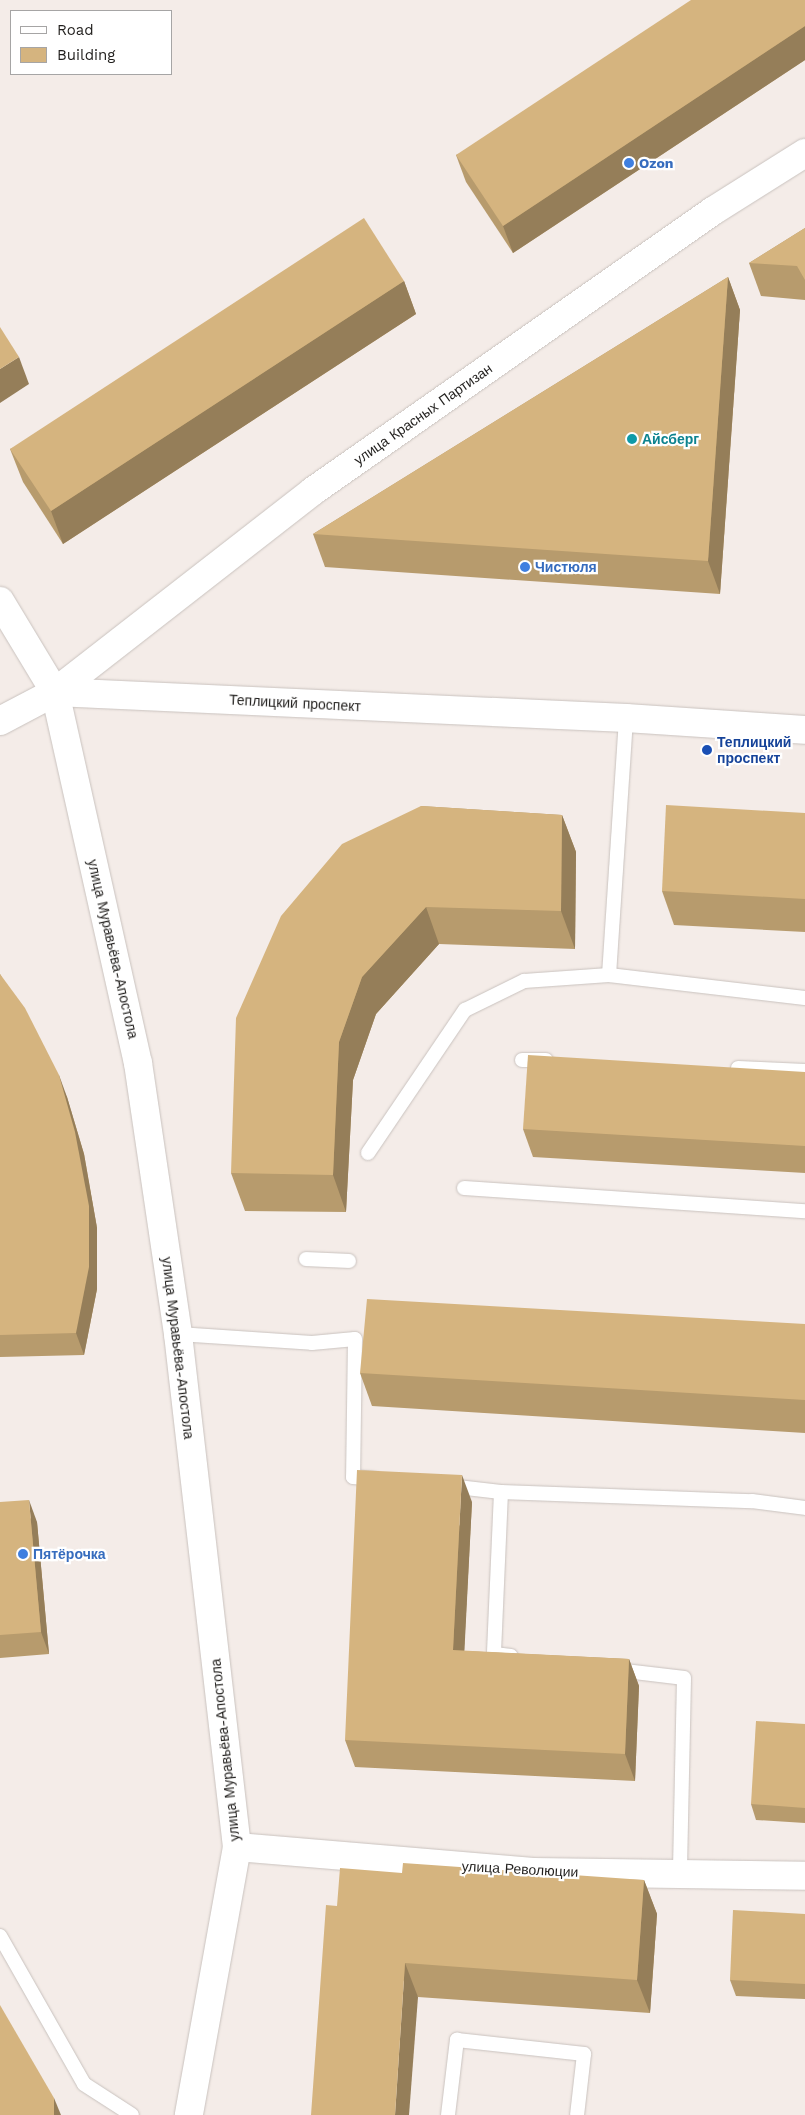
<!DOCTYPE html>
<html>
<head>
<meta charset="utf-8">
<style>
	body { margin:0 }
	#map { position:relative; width:805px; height:2115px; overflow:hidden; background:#f4ece8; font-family:"Work Sans",sans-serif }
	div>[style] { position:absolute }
	.roads { filter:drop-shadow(0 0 1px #c9c2be) drop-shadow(0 0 1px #c9c2be) }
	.service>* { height:14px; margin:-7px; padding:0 7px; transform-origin:7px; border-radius:7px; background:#fff }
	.minor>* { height:28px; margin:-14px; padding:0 14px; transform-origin:14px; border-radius:14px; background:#fff }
	.secondary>* { height:28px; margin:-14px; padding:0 14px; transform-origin:14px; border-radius:14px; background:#fff }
	.wall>* { inset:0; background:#b79b6d }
	.shaded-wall>* { inset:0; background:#957e59 }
	.building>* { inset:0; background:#d5b47f }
	.dots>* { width:14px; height:14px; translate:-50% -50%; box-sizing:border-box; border:2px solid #fff; border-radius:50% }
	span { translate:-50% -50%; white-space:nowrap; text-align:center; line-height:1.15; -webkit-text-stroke:4.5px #fff; paint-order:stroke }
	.shop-label { font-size:14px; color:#366cbe; font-weight:700 }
	.left { translate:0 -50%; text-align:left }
	.street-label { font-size:14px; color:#211f1d }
	.culture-label { font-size:14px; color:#0d838f; font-weight:700 }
	.transit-label { font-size:14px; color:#164399; font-weight:700 }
	.legend { position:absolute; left:10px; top:10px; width:162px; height:65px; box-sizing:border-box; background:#fff; border:1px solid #a6a5a5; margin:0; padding:6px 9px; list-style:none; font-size:15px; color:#211f1d }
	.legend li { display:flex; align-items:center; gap:10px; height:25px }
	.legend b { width:25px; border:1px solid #a6a5a5 }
</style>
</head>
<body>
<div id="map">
	<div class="roads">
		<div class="service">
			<i style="left:609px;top:975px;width:258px;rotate:-86.2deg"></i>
			<i style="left:522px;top:1060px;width:24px"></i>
			<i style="left:738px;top:1068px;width:67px;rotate:2.6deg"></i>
			<i style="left:368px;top:1153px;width:173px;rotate:-55.9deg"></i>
			<i style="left:465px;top:1010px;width:66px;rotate:-26.2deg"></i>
			<i style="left:524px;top:981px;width:85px;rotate:-4deg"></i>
			<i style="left:609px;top:975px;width:197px;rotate:6.7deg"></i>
			<i style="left:464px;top:1188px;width:342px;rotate:3.9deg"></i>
			<i style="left:306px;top:1259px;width:43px;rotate:2.7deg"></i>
			<i style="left:178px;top:1334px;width:134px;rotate:3.8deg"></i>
			<i style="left:312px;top:1343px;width:43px;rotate:-5.3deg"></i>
			<i style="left:355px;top:1339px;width:138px;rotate:90.8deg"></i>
			<i style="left:353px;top:1477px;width:22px;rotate:5deg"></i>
			<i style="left:449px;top:1486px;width:52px;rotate:6.6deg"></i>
			<i style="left:501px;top:1492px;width:251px;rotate:2.1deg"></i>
			<i style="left:752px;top:1501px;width:53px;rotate:7.5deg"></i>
			<i style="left:501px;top:1492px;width:162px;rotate:92.5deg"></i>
			<i style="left:494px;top:1654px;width:17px;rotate:7deg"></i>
			<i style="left:617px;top:1670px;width:67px;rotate:6.8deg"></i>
			<i style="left:684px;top:1678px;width:194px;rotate:91.2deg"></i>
			<i style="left:0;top:1936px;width:170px;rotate:60.4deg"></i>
			<i style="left:84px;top:2084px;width:57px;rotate:32.9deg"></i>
			<i style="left:448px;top:2115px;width:76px;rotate:-83.2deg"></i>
			<i style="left:457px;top:2040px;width:128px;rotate:6.3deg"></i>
			<i style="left:584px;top:2054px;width:61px;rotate:96.5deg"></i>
		</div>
		<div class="minor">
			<i style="left:0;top:601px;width:106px;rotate:58.9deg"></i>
			<i style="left:55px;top:692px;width:380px;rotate:77.4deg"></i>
			<i style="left:138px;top:1063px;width:274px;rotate:81.6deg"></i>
			<i style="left:178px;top:1334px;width:516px;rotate:83.44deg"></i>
			<i style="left:237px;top:1847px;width:272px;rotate:100.2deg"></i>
			<i style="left:55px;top:692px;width:327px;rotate:-37.9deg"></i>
			<i style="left:313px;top:491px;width:488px;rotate:-35deg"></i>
			<i style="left:713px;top:211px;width:109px;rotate:-32.2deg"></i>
			<i style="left:237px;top:1847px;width:297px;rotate:4.8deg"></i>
			<i style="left:533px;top:1872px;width:272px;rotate:0.8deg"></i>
		</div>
		<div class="secondary">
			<i style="left:0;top:721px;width:62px;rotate:-27.8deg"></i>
			<i style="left:55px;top:692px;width:572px;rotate:2.61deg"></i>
			<i style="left:626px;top:718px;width:179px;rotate:3.8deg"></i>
		</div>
	</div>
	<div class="wall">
		<i style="clip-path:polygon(805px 0,805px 60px,513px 253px,466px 182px,456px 155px)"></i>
		<i style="clip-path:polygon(805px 228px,805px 300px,761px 296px,749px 263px)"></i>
		<i style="clip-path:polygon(728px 277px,740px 310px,720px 594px,325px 567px,313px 534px)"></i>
		<i style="clip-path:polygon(404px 281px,416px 314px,63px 544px,23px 482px,10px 449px)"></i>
		<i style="clip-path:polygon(421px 806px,562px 815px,576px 852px,575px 949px,439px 944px,376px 1014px,353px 1080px,346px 1212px,245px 1211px,231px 1173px)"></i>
		<i style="clip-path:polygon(805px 813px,805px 932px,674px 925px,662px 891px)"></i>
		<i style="clip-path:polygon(0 974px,67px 1097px,84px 1154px,97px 1228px,97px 1289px,84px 1355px,0 1357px)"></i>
		<i style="clip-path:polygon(805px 1072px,805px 1173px,533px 1157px,523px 1129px)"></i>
		<i style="clip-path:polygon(805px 1324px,805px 1433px,372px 1406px,360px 1373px)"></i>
		<i style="clip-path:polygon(0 1502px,37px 1522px,49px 1654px,0 1658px)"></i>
		<i style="clip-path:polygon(472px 1502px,464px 1651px,629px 1659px,639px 1686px,635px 1781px,355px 1767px,345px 1740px)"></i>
		<i style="clip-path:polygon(805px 1724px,805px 1823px,756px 1820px,751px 1804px)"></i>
		<i style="clip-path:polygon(402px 1873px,644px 1880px,657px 1914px,650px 2013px,418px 1997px,337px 1906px)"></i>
		<i style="clip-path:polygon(805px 1914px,805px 1999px,736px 1996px,730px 1980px)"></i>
	</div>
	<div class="shaded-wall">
		<i style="clip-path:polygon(805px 26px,805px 60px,513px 253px,503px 226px)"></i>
		<i style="clip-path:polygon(728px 277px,740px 310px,720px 594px,708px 561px)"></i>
		<i style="clip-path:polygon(404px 281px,416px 314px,63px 544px,51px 511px)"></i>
		<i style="clip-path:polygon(19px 357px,29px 384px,0 403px,0 369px)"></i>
		<i style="clip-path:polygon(562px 815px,576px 852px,575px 949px,561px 911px)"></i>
		<i style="clip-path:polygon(426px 907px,439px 944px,376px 1014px,353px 1080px,346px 1212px,333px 1175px,339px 1042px,362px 977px)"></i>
		<i style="clip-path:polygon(59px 1075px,67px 1097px,84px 1154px,97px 1228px,97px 1289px,84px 1355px,76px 1333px)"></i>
		<i style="clip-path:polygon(462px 1475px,472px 1502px,463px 1678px,453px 1650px)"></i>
		<i style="clip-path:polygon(29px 1500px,37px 1522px,49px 1654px,41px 1632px)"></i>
		<i style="clip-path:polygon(629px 1659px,639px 1686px,635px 1781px,625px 1754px)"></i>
		<i style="clip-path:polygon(644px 1880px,657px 1914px,650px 2013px,637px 1980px)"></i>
		<i style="clip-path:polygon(405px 1963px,418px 1997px,409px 2115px,395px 2115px)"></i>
		<i style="clip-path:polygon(54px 2098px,61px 2115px,54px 2115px)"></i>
	</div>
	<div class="building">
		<i style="clip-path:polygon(691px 0,805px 0,805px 26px,503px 226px,456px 155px)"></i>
		<i style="clip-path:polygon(364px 218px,404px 281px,51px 511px,10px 449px)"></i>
		<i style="clip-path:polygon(805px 228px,805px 280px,797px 266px,749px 263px)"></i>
		<i style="clip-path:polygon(728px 277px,708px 561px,313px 534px)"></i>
		<i style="clip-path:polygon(0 327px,19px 357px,0 369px)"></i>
		<i style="clip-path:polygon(666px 805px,805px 813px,805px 899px,662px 891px)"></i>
		<i style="clip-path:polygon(421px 806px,562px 815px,561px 911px,426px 907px,362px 977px,339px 1042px,333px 1175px,231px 1173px,236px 1018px,281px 916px,342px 844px)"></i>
		<i style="clip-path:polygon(0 974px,25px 1008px,59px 1075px,75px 1132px,89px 1206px,89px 1267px,76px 1333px,0 1335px)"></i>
		<i style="clip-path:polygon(528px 1055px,805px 1072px,805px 1146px,523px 1129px)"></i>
		<i style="clip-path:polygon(367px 1299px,805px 1324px,805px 1400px,360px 1373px)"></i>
		<i style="clip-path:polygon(357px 1470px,462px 1475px,453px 1650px,629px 1659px,625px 1754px,345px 1740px)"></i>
		<i style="clip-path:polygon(29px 1500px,41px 1632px,0 1635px,0 1502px)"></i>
		<i style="clip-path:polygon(756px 1721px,805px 1724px,805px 1808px,751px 1804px)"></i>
		<i style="clip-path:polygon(403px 1863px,644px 1880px,637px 1980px,405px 1963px,395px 2115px,311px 2115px,326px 1905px,337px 1906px,340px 1868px,402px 1873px)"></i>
		<i style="clip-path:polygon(733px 1910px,805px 1914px,805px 1984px,730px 1980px)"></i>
		<i style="clip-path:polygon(0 2005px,54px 2098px,54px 2115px,0 2115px)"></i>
	</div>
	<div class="dots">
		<i style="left:629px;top:163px;background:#3f7fe0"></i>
		<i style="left:632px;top:439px;background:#0f9aa8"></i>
		<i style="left:525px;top:567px;background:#3f7fe0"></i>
		<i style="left:707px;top:750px;background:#1a4fb4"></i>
		<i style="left:23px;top:1554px;background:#3f7fe0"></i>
	</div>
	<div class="shop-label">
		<span class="left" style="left:639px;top:163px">Ozon</span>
		<span class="left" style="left:535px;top:567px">Чистюля</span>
		<span class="left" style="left:33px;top:1554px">Пятёрочка</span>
	</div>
	<div class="street-label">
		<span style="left:423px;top:414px;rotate:-35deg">улица Красных Партизан</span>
		<span style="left:295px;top:703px;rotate:3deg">Теплицкий проспект</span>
		<span style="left:113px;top:949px;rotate:77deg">улица Муравьёва-Апостола</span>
		<span style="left:178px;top:1348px;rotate:83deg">улица Муравьёва-Апостола</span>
		<span style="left:225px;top:1750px;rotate:-96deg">улица Муравьёва-Апостола</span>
		<span style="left:520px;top:1869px;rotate:3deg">улица Революции</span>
	</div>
	<div class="culture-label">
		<span class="left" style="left:642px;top:439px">Айсберг</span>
	</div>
	<div class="transit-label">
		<span class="left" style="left:717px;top:750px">Теплицкий<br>проспект</span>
	</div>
	<ul class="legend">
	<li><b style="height:6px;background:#fff"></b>Road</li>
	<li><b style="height:14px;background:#d5b47f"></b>Building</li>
	</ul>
</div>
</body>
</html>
